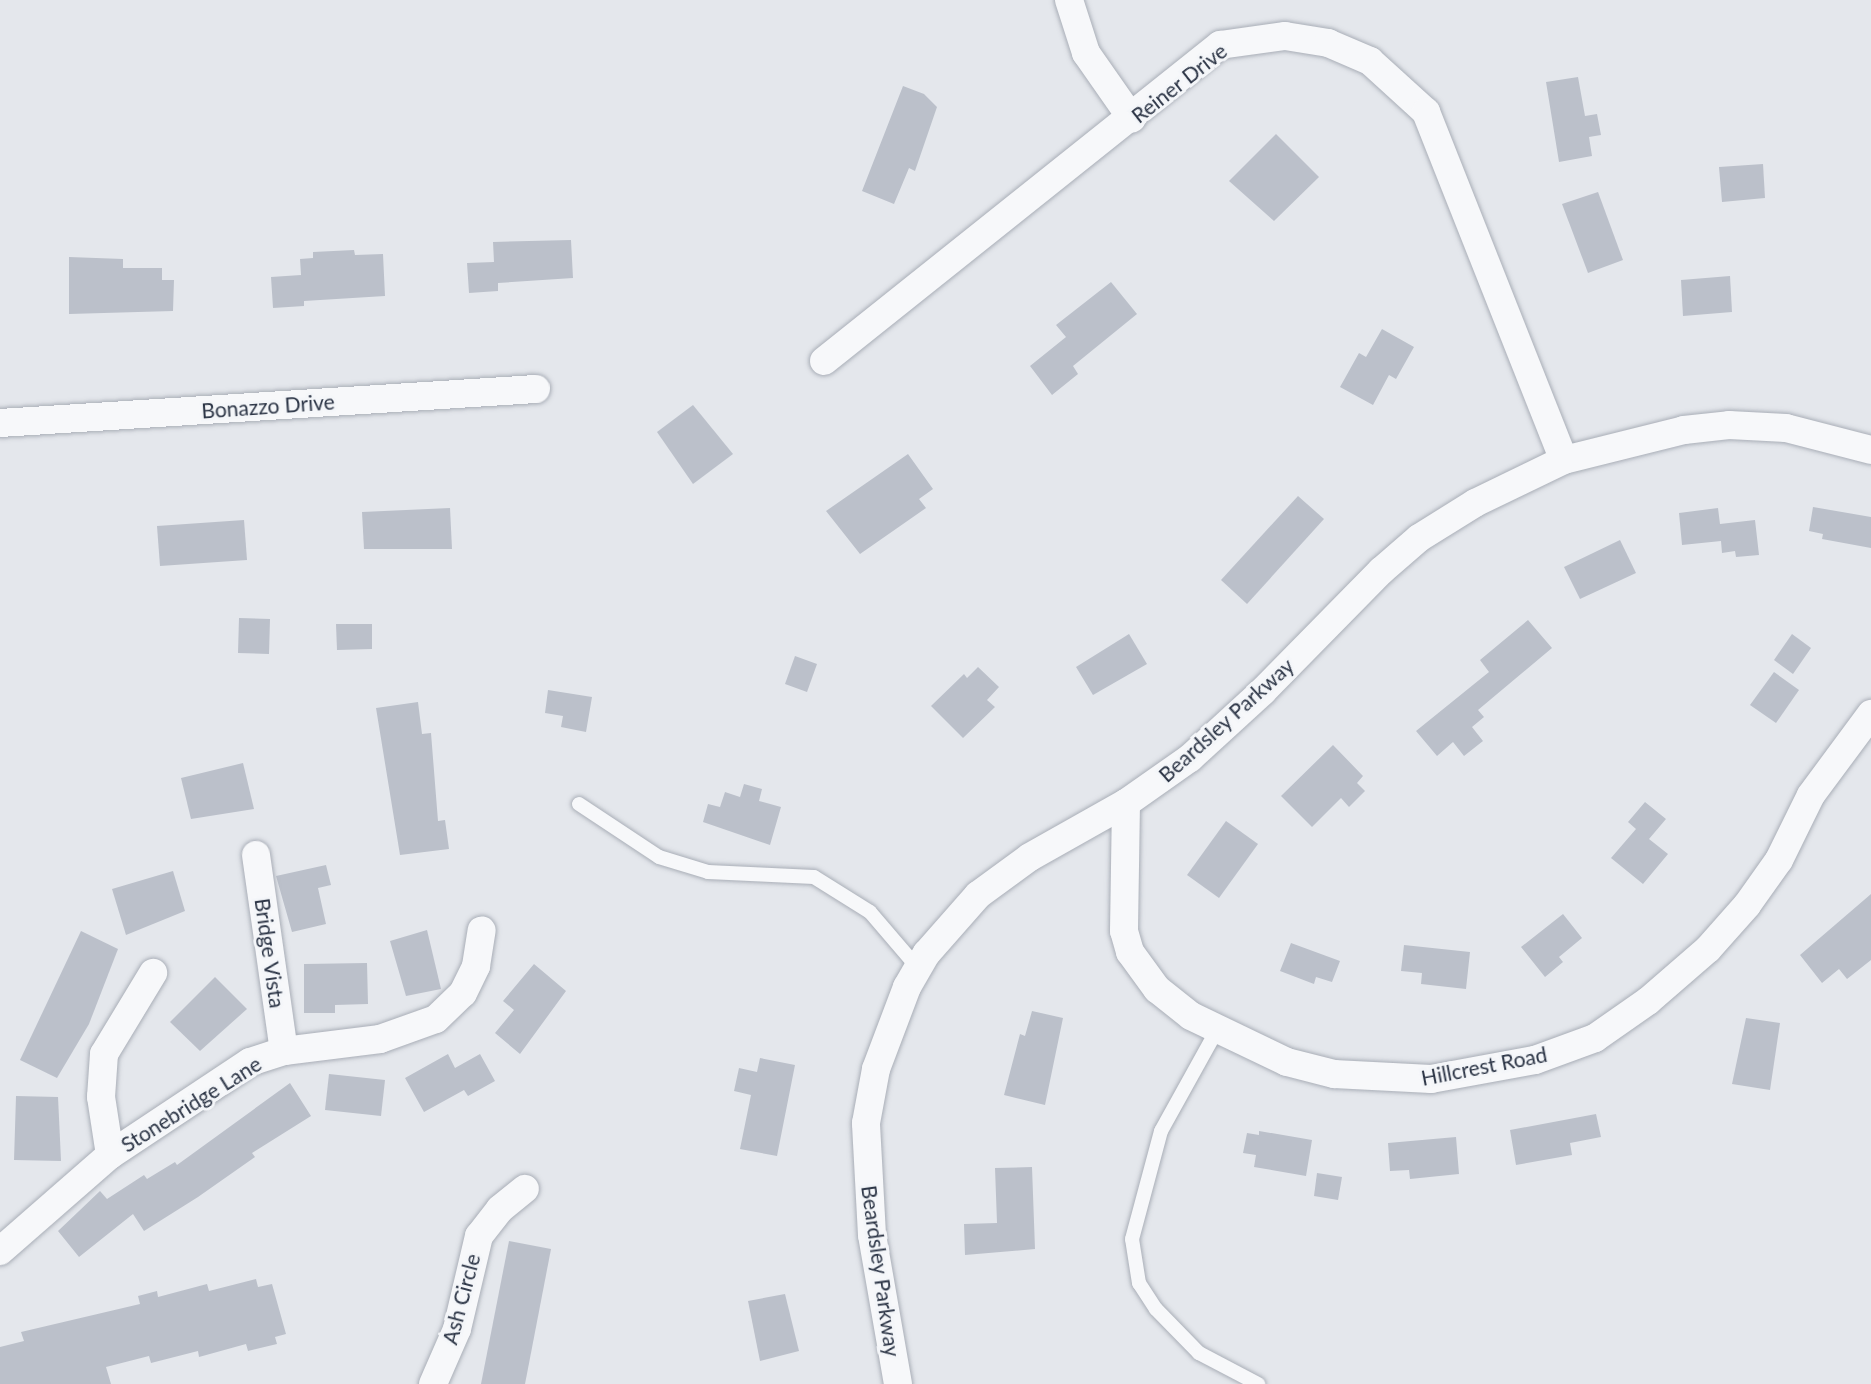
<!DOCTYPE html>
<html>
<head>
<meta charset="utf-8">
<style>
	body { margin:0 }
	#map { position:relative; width:1871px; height:1384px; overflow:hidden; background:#e4e7ec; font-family:Lato,sans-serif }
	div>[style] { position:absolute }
	.building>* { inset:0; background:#bbc0ca }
	.roads { filter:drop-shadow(0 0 2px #a9aeb7) drop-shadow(0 0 2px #a9aeb7) }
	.service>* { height:14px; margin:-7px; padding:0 7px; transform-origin:7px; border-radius:7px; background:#f7f8fa }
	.minor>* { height:28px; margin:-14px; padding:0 14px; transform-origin:14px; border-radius:14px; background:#f7f8fa }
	span { translate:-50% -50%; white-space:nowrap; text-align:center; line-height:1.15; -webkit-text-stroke:6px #f4f6f9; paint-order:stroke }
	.street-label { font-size:21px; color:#2b3445 }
</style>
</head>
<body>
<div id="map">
	<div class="building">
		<i style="clip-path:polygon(1578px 77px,1585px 116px,1597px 114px,1601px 135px,1589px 137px,1592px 156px,1559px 162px,1546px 82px)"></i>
		<i style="clip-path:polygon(903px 86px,924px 94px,937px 107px,915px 171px,909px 168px,894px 204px,862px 191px)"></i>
		<i style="clip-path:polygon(1276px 134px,1319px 177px,1274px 221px,1229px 181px)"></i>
		<i style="clip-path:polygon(1763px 164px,1765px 198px,1722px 202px,1719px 167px)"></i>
		<i style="clip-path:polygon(1598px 192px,1623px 260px,1588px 273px,1562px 204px)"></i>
		<i style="clip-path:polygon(571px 240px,573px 278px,498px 283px,498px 291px,469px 293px,467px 263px,494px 262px,493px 242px)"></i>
		<i style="clip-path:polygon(354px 250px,355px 255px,383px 254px,385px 296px,304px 301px,304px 306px,273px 308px,271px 277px,301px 275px,300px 259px,313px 258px,313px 252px)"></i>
		<i style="clip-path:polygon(69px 257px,123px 259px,123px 268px,162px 268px,162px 280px,174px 280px,173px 311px,69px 314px)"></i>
		<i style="clip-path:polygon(1730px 276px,1732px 312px,1683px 316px,1681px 280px)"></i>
		<i style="clip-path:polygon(1111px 282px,1137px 314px,1073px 366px,1078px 374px,1052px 395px,1030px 366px,1066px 337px,1056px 325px)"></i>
		<i style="clip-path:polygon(1382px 329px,1414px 347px,1396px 379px,1389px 375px,1373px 405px,1340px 387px,1359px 353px,1366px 357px)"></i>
		<i style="clip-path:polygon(693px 405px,733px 454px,693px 484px,657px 432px)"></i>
		<i style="clip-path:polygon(908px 454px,933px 489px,919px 499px,926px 508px,860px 554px,826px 511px)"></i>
		<i style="clip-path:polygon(1298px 496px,1324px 519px,1247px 604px,1221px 580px)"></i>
		<i style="clip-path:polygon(1813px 507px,1871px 517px,1871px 548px,1822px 539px,1823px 534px,1809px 531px)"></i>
		<i style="clip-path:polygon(450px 508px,452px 549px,364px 549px,362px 512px)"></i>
		<i style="clip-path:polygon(1718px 508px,1720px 524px,1755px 520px,1759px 555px,1736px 557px,1735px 551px,1722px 553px,1721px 541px,1682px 545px,1679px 513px)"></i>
		<i style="clip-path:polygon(244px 520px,247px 560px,160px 566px,157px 526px)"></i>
		<i style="clip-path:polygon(1620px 540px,1636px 573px,1580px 599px,1564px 567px)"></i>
		<i style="clip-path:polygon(239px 618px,270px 619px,269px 654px,238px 653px)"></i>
		<i style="clip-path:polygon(1528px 620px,1552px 648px,1478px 710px,1484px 717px,1472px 727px,1483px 741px,1464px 756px,1453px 742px,1437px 756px,1416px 731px,1489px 672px,1480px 660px)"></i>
		<i style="clip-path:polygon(336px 624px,372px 624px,372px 649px,337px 650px)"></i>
		<i style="clip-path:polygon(1129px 634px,1147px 664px,1093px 695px,1076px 667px)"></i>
		<i style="clip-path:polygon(1792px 634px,1811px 648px,1793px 674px,1774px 660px)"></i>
		<i style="clip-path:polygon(795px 656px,817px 664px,807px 692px,785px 684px)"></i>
		<i style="clip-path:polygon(978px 667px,999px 687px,987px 700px,995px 707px,963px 738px,931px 706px,964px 674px,967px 678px)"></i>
		<i style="clip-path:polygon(1774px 672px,1799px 690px,1776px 723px,1750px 705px)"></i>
		<i style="clip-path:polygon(548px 690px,592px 697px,586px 732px,561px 727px,563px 716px,545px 713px)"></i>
		<i style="clip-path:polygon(418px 702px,422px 734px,431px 733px,438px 821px,445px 820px,449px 849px,400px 855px,376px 708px)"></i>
		<i style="clip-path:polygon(1333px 745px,1363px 776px,1357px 783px,1365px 791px,1349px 807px,1341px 798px,1312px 827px,1281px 796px)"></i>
		<i style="clip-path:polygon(243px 763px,254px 809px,191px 819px,181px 778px)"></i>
		<i style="clip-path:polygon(744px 784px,762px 789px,759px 801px,781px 807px,770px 845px,703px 822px,708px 804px,720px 807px,725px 792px,740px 797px)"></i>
		<i style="clip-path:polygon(1645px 802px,1666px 819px,1649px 839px,1668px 854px,1643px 884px,1611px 858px,1636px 829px,1628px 822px)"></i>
		<i style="clip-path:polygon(1226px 821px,1258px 844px,1219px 898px,1187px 875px)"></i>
		<i style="clip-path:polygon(326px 865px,331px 885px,318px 888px,326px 924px,292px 932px,276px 876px)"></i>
		<i style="clip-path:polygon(173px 871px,185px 911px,126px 935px,112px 889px)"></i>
		<i style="clip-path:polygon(1871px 894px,1871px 960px,1847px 979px,1839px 969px,1822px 983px,1800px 955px)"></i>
		<i style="clip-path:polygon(1563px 914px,1582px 938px,1559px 957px,1563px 962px,1545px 977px,1521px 947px)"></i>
		<i style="clip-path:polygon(427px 930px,441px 989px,406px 996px,390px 941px)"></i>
		<i style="clip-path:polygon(81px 931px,118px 949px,89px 1024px,57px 1078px,20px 1060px)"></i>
		<i style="clip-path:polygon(1291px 943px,1340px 961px,1332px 982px,1316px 977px,1314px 984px,1280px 971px)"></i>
		<i style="clip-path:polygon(1404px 945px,1470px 952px,1466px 989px,1421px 984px,1422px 973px,1401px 971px)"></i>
		<i style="clip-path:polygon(367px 963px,368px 1004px,335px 1005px,335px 1013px,304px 1013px,304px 964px)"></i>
		<i style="clip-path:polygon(534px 964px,566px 991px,520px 1054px,495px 1033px,514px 1010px,503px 1001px)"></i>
		<i style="clip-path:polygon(215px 977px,247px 1009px,200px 1051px,170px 1022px)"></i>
		<i style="clip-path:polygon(1032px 1011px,1063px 1018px,1045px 1105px,1004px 1095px,1020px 1034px,1025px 1036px)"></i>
		<i style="clip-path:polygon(1746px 1018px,1780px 1023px,1770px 1090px,1732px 1084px)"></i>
		<i style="clip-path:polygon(448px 1054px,455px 1068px,480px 1054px,495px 1081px,468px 1096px,464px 1090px,424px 1112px,405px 1078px)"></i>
		<i style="clip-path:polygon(760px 1058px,795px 1065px,777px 1156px,740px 1149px,751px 1095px,734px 1091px,739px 1068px,757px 1072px)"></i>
		<i style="clip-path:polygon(329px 1074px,385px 1080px,381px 1116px,325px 1110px)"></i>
		<i style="clip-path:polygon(290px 1083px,311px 1116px,252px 1153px,255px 1157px,198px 1197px,144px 1231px,133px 1214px,79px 1257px,58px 1231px,100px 1191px,107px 1199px,144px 1175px,147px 1179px,175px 1162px,177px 1165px)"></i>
		<i style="clip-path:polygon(16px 1096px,58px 1097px,61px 1161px,14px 1160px)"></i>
		<i style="clip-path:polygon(1596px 1114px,1601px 1137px,1570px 1143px,1572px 1155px,1516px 1165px,1510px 1130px)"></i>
		<i style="clip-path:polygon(1259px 1131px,1312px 1140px,1306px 1176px,1254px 1167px,1256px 1155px,1243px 1153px,1247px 1133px,1259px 1135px)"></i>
		<i style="clip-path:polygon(1456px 1137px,1459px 1174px,1410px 1179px,1409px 1170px,1390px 1171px,1388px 1143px)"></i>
		<i style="clip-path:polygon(1032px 1167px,1035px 1249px,965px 1255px,964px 1224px,997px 1223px,995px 1168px)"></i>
		<i style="clip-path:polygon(1317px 1173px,1342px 1177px,1338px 1200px,1314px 1196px)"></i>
		<i style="clip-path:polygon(509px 1241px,551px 1249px,525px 1384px,481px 1384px)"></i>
		<i style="clip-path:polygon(256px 1279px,258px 1287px,272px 1284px,286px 1334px,275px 1337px,277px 1344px,248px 1351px,246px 1344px,199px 1357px,198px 1351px,151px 1363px,149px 1356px,106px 1367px,111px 1384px,0 1384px,0 1347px,24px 1341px,21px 1332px,140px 1304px,138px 1296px,157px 1291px,158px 1297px,207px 1284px,209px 1291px)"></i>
		<i style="clip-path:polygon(785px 1294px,799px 1351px,760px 1361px,748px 1301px)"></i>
	</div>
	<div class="roads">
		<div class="service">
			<i style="left:579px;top:804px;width:96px;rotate:33.5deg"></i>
			<i style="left:659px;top:857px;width:51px;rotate:17deg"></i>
			<i style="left:708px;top:872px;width:106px;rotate:2.7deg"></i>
			<i style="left:814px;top:877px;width:66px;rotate:32deg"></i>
			<i style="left:870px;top:912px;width:74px;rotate:49.4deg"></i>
			<i style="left:1217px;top:1030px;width:115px;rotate:119deg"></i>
			<i style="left:1161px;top:1131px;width:112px;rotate:105deg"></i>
			<i style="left:1132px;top:1239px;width:45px;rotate:81deg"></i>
			<i style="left:1139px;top:1283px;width:31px;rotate:57deg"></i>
			<i style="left:1156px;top:1309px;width:62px;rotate:45.7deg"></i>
			<i style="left:1199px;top:1353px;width:67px;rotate:27.7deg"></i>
		</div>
		<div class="minor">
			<i style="left:1069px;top:0;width:56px;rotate:72.2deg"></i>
			<i style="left:1086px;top:53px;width:80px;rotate:55.1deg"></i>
			<i style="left:824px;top:361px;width:507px;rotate:-38.59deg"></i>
			<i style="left:1220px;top:45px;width:66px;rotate:-7.9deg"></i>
			<i style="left:1285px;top:36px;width:44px;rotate:9.2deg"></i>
			<i style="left:1328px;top:43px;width:46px;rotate:23.2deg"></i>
			<i style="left:1370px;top:61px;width:76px;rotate:42.3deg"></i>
			<i style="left:1426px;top:112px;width:374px;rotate:68.4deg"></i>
			<i style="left:0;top:423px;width:537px;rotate:-3.63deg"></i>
			<i style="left:1126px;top:803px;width:128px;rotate:90.9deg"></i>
			<i style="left:1124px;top:931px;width:22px;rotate:74deg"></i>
			<i style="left:1130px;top:952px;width:46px;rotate:53.9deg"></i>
			<i style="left:1157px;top:989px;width:43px;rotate:38.5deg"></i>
			<i style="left:1191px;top:1016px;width:106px;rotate:25.6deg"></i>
			<i style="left:1287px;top:1062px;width:49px;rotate:14.3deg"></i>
			<i style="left:1334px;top:1074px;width:97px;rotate:3deg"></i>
			<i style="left:1431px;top:1079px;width:106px;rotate:-10.4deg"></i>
			<i style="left:1535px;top:1060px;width:64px;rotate:-20.1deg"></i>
			<i style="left:1595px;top:1038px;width:65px;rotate:-34.9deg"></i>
			<i style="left:1648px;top:1001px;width:79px;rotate:-40.9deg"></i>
			<i style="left:1708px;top:949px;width:59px;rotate:-48.4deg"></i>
			<i style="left:1747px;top:905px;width:55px;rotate:-54.6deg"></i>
			<i style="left:1779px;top:860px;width:72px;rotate:-63.8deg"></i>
			<i style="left:1811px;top:795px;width:101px;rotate:-53.5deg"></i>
			<i style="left:256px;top:855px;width:198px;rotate:81.9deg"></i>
			<i style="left:110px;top:1155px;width:59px;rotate:-98.8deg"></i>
			<i style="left:101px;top:1097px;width:43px;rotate:-86deg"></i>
			<i style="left:104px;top:1054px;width:95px;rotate:-58.8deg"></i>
			<i style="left:0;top:1251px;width:146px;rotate:-41.1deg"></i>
			<i style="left:110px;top:1155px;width:168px;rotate:-33.6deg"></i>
			<i style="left:250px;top:1062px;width:36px;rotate:-18deg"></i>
			<i style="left:284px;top:1051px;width:97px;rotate:-7.1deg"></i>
			<i style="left:380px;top:1039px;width:59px;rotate:-19.7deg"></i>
			<i style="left:436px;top:1019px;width:37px;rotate:-44deg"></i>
			<i style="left:463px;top:993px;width:30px;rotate:-64deg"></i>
			<i style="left:476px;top:966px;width:36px;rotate:-81deg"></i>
			<i style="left:433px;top:1384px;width:60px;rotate:-66.4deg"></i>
			<i style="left:457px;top:1329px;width:96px;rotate:-76.7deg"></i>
			<i style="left:479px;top:1236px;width:34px;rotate:-52deg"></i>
			<i style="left:500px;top:1209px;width:32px;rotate:-39deg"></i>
			<i style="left:898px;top:1384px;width:151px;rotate:-99.9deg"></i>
			<i style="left:872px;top:1235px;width:112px;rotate:-93.1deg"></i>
			<i style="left:866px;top:1123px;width:55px;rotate:-79.5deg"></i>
			<i style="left:876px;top:1069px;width:88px;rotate:-69.3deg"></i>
			<i style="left:907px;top:987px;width:39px;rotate:-60deg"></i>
			<i style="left:927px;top:953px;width:77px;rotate:-48.7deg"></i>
			<i style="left:978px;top:895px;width:64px;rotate:-36.2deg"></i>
			<i style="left:1030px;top:857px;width:110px;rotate:-29.4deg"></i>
			<i style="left:1126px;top:803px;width:78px;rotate:-35.1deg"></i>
			<i style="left:1190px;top:758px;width:98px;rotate:-42.5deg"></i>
			<i style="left:1262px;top:692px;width:170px;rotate:-45.5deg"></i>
			<i style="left:1381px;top:571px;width:50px;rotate:-41deg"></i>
			<i style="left:1419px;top:538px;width:66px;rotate:-32deg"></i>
			<i style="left:1475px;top:503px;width:99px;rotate:-25.8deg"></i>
			<i style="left:1564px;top:460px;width:124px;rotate:-14deg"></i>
			<i style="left:1684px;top:430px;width:45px;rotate:-6.3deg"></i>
			<i style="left:1729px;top:425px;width:57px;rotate:3deg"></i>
			<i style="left:1786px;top:428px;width:88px;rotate:14.5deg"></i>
		</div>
	</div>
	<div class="street-label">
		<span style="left:1179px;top:83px;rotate:-38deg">Reiner Drive</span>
		<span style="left:268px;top:406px;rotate:-4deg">Bonazzo Drive</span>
		<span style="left:1226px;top:720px;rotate:-42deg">Beardsley Parkway</span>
		<span style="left:270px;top:953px;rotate:82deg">Bridge Vista</span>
		<span style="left:1484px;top:1066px;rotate:-11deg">Hillcrest Road</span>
		<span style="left:191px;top:1104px;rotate:-32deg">Stonebridge Lane</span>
		<span style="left:881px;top:1271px;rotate:82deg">Beardsley Parkway</span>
		<span style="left:461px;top:1299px;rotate:-75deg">Ash Circle</span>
	</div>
</div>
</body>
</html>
